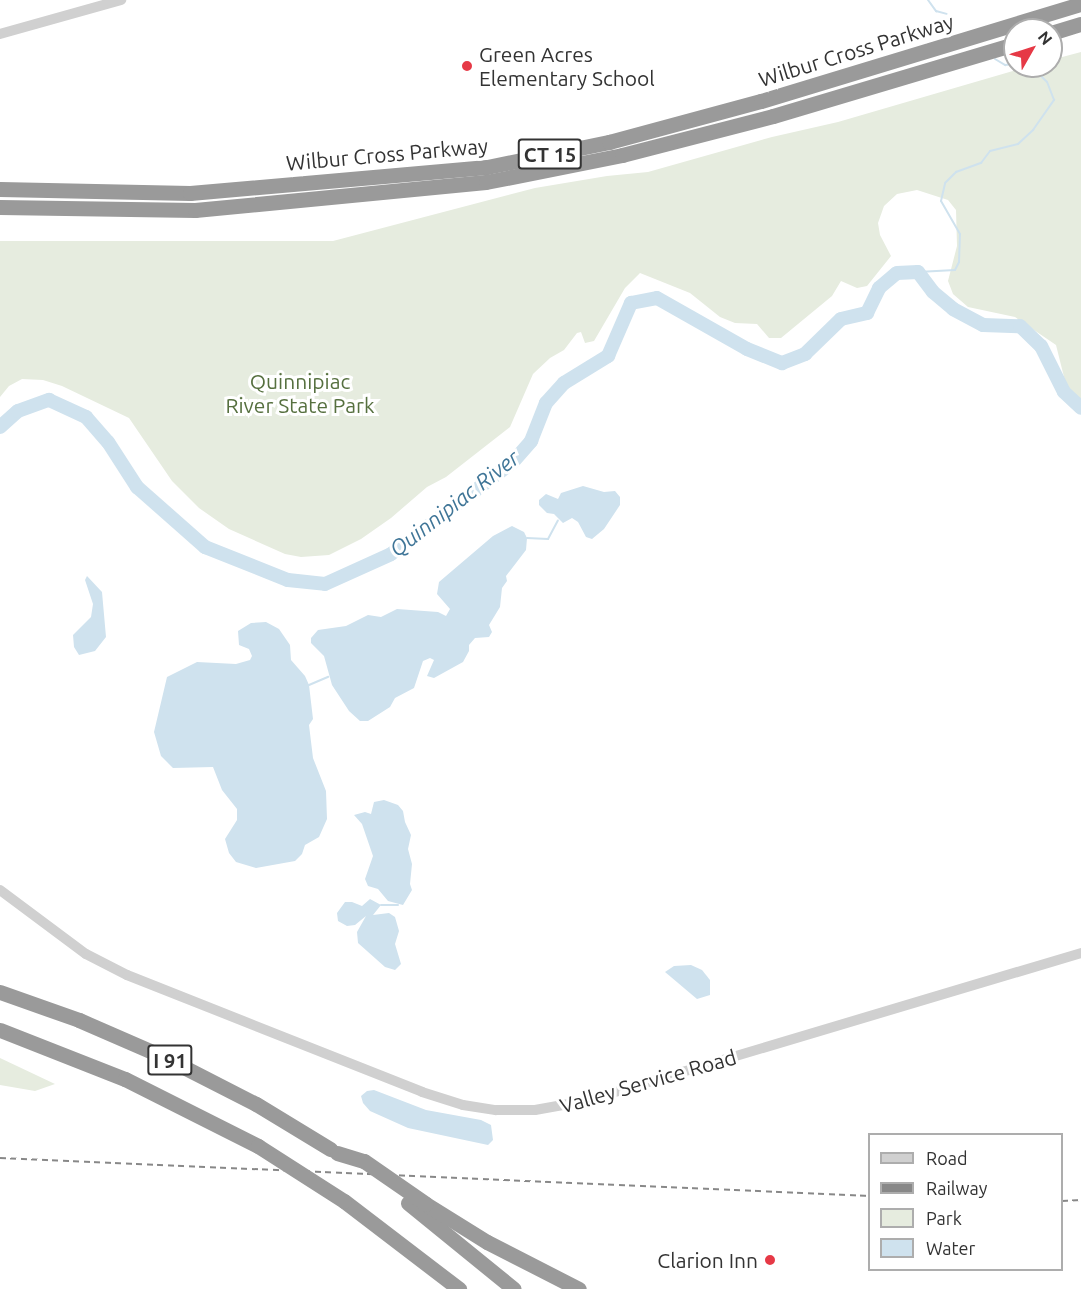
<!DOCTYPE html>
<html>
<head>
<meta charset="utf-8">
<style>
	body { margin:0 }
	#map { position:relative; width:1081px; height:1289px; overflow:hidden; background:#fff; font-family:Ubuntu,sans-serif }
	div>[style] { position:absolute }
	.green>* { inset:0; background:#e6ecdf }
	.water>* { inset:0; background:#cfe2ee }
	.stream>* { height:2px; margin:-1px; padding:0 1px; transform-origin:1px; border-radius:1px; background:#cfe2ee }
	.river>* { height:14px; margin:-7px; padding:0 7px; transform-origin:7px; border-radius:7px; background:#cfe2ee }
	.minor>* { height:10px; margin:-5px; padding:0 5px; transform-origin:5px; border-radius:5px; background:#d0d0d0 }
	.highway>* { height:15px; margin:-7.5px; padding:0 7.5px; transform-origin:7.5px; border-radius:7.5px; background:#9a9a9a }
	.rail>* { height:2px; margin-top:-1px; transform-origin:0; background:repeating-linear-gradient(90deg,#888 0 6px,transparent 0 10.5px) }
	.highway-bridge>* { height:15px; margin:-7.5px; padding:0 7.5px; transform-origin:7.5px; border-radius:7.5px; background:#9a9a9a }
	.dots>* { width:16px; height:16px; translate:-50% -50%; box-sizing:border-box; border:3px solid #fff; border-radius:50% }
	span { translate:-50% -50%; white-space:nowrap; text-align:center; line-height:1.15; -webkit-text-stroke:6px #fff; paint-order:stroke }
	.shield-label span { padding:2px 4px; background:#fff; border:2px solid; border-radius:4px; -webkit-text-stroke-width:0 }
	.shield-label { font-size:20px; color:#333; font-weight:700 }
	.street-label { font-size:21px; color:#333 }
	.poi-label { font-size:21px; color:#333 }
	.left { translate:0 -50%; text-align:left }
	.right { translate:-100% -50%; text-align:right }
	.park-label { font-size:21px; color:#56703f }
	.water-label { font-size:22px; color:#3f7597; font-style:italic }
	.legend { position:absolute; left:868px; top:1133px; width:195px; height:138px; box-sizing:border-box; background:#fff; border:2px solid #adadad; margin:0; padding:8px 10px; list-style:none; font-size:18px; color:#333 }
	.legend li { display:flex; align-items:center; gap:12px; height:30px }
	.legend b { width:30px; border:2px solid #adadad }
	.north { position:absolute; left:1003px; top:18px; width:60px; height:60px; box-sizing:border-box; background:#fff; border:2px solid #adadad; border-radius:50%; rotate:51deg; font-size:16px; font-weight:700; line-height:24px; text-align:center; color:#333 }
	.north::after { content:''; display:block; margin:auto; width:21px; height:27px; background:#e63946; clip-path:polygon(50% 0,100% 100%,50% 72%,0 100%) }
</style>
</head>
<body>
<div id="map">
	<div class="green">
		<i style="clip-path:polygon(1081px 52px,1081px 406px,1066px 385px,1056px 345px,1015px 317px,968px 307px,953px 294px,948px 281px,957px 246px,956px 210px,948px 200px,917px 190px,897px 194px,884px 206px,878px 223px,880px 235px,891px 256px,867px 286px,857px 288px,841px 281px,832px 296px,781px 338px,769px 338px,757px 324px,735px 323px,720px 317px,690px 293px,640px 273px,625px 288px,594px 341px,585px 343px,581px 332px,577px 333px,564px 350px,550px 358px,533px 374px,510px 427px,446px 477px,427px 487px,391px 518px,361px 539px,329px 555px,301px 557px,285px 554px,229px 529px,199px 508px,172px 481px,129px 418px,62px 386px,43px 380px,22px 379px,9px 386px,0 397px,0 241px,333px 241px,535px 188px,607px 176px,648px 172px,772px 137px,838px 122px,1030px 66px,1051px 66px,1051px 60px)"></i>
		<i style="clip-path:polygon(0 1058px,55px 1084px,35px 1091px,0 1085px)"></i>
	</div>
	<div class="water">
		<i style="clip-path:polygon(583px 486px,604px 492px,615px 491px,620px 497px,620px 505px,604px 529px,592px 539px,586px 537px,578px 522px,572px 518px,563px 523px,554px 514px,547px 513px,539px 505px,539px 500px,546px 494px,558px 499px,561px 493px)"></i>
		<i style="clip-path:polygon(512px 526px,524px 532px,527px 538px,526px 550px,506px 576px,507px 581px,502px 588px,500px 607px,489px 625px,492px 632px,489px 637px,475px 638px,469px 645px,469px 651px,463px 662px,434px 678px,427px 676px,434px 660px,430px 658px,423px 661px,414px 688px,395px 698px,390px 707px,368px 721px,360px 721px,349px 711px,332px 685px,324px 656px,311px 643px,311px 638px,318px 630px,346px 626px,368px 615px,381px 617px,397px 609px,438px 612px,446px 616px,450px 609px,437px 594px,439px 582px,493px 536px)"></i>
		<i style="clip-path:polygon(87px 576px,102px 592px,106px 637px,95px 651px,79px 655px,74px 647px,73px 635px,91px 617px,93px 604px,85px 580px)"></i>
		<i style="clip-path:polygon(266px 622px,279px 629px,290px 645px,291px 660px,305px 676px,309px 685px,313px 719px,309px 725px,313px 758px,326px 791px,327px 819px,319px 837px,305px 845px,302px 854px,295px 861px,256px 868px,236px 862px,229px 853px,225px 839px,237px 820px,237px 809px,222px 790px,213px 767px,173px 768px,161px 756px,154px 732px,167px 677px,197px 662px,236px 664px,250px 660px,252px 656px,249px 649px,239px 645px,238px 631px,251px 623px)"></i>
		<i style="clip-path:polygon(384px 800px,398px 805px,403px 811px,405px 822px,411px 835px,408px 849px,412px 864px,410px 884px,412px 890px,403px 905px,388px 901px,378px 889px,368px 886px,365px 879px,373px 856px,362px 824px,354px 815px,365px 812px,371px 814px,374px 802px)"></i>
		<i style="clip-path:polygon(370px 899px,381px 905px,373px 915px,389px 913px,395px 917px,399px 931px,395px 944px,401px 964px,395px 970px,385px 967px,358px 943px,357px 932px,366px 916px,355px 925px,347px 926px,338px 921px,337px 913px,345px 902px,352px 902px,362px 906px)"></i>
		<i style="clip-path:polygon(691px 965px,702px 970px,710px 980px,710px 995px,697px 999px,665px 972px,674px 966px)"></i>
		<i style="clip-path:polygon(374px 1090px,426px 1110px,481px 1120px,491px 1125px,493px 1140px,488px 1145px,408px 1128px,370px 1111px,363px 1103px,361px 1096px,367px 1091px)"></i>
	</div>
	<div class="stream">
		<i style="left:928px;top:0;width:14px;rotate:54deg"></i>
		<i style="left:936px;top:11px;width:11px;rotate:15deg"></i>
		<i style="left:995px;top:59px;width:12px;rotate:31deg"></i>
		<i style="left:1005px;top:65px;width:9px;rotate:-6deg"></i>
		<i style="left:1014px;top:64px;width:6px;rotate:-81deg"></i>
		<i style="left:918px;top:272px;width:37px;rotate:-3deg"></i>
		<i style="left:955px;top:270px;width:9px;rotate:-63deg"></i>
		<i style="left:959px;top:262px;width:28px;rotate:-88deg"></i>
		<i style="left:960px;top:234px;width:38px;rotate:-120deg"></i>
		<i style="left:941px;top:201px;width:18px;rotate:-77deg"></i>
		<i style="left:945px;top:183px;width:16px;rotate:-45deg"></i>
		<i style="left:956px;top:172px;width:27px;rotate:-20deg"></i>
		<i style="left:981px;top:163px;width:15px;rotate:-53deg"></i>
		<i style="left:990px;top:151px;width:29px;rotate:-14deg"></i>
		<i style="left:1018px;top:144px;width:21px;rotate:-43deg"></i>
		<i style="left:1033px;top:130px;width:37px;rotate:-55deg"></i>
		<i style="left:1054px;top:100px;width:19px;rotate:-111deg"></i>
		<i style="left:1047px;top:82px;width:23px;rotate:-135deg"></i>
		<i style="left:527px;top:538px;width:21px;rotate:3deg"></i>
		<i style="left:548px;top:539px;width:21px;rotate:-62deg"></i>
		<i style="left:309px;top:685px;width:21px;rotate:-23deg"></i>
		<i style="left:381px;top:905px;width:17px"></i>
	</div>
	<div class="river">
		<i style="left:0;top:427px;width:24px;rotate:-42deg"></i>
		<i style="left:18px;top:411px;width:33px;rotate:-20deg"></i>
		<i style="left:49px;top:400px;width:41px;rotate:24.7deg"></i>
		<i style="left:86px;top:417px;width:33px;rotate:49deg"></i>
		<i style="left:108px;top:442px;width:54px;rotate:57.2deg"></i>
		<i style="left:137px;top:487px;width:91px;rotate:41.4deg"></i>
		<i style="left:205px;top:547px;width:89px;rotate:21.7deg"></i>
		<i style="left:288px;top:580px;width:37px;rotate:6deg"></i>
		<i style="left:325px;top:584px;width:72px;rotate:-24.4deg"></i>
		<i style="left:391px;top:554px;width:153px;rotate:-37deg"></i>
		<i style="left:513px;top:462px;width:28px;rotate:-49deg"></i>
		<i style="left:531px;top:441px;width:41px;rotate:-68.5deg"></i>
		<i style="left:546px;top:403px;width:27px;rotate:-48deg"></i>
		<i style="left:564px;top:383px;width:52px;rotate:-31.5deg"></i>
		<i style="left:608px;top:356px;width:58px;rotate:-66.5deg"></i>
		<i style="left:631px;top:303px;width:26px;rotate:-11deg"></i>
		<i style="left:657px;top:298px;width:103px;rotate:29.5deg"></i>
		<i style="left:747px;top:349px;width:38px;rotate:22deg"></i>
		<i style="left:782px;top:363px;width:25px;rotate:-21deg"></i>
		<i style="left:805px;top:354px;width:50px;rotate:-44.2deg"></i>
		<i style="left:841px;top:319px;width:27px;rotate:-13deg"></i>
		<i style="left:867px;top:313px;width:28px;rotate:-64deg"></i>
		<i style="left:879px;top:288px;width:23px;rotate:-40deg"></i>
		<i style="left:897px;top:273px;width:21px;rotate:-3deg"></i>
		<i style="left:918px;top:272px;width:25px;rotate:53deg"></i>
		<i style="left:933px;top:292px;width:26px;rotate:40deg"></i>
		<i style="left:953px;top:309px;width:34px;rotate:28deg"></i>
		<i style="left:983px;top:325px;width:37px;rotate:2deg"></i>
		<i style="left:1020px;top:326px;width:29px;rotate:44deg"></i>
		<i style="left:1041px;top:346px;width:51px;rotate:63.4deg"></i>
		<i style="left:1064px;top:392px;width:23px;rotate:43deg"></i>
	</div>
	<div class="minor">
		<i style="left:0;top:34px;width:126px;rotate:-15.7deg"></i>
		<i style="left:0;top:890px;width:107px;rotate:36.7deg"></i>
		<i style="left:86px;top:954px;width:46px;rotate:27.1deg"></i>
		<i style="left:127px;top:975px;width:317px;rotate:21.6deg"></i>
		<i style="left:422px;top:1092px;width:43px;rotate:17.6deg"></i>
		<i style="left:463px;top:1105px;width:33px;rotate:9deg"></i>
		<i style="left:496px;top:1110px;width:39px"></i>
		<i style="left:535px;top:1110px;width:51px;rotate:-10.2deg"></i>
		<i style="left:585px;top:1101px;width:518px;rotate:-16.61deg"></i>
	</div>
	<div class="highway">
		<i style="left:1051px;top:33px;width:31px;rotate:-17deg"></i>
		<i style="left:0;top:189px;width:190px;rotate:1.2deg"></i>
		<i style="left:190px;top:193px;width:298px;rotate:-5deg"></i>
		<i style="left:487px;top:167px;width:125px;rotate:-11.6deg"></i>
		<i style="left:609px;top:142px;width:157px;rotate:-15.1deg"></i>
		<i style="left:761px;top:101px;width:334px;rotate:-16.9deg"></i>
		<i style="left:0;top:207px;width:195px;rotate:0.9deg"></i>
		<i style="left:195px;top:210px;width:292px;rotate:-5.5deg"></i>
		<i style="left:486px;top:182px;width:139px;rotate:-11.2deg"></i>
		<i style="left:622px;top:155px;width:156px;rotate:-14.5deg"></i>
		<i style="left:773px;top:116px;width:252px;rotate:-16.6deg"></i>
		<i style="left:0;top:992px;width:84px;rotate:19.5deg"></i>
		<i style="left:79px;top:1020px;width:93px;rotate:23.5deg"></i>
		<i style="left:164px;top:1057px;width:103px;rotate:27.1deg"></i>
		<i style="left:256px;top:1104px;width:87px;rotate:31.3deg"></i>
		<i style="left:0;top:1030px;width:134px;rotate:21.4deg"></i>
		<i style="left:125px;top:1079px;width:149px;rotate:26.7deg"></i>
		<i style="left:344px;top:1201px;width:145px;rotate:37.4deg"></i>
		<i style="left:408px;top:1203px;width:136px;rotate:39.1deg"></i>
		<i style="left:426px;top:1204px;width:72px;rotate:31.9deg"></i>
		<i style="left:487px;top:1242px;width:103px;rotate:27.1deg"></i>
	</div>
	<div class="rail">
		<i style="left:0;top:1158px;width:871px;rotate:2.5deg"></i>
		<i style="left:1062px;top:1201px;width:19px;rotate:-3deg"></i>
	</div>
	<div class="highway-bridge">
		<i style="left:258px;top:1146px;width:102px;rotate:32.6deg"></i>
		<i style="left:337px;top:1153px;width:28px;rotate:17deg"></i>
		<i style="left:364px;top:1161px;width:75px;rotate:34.7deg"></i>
	</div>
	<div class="dots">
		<i style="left:467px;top:66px;background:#e63946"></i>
		<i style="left:770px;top:1260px;background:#e63946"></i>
	</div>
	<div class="shield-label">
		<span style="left:550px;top:154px">CT 15</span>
		<span style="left:170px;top:1060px">I 91</span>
	</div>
	<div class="street-label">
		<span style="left:856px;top:50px;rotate:-17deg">Wilbur Cross Parkway</span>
		<span style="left:387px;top:154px;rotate:-5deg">Wilbur Cross Parkway</span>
		<span style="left:648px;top:1081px;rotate:-16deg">Valley Service Road</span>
	</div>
	<div class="poi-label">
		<span class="left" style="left:479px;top:66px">Green Acres<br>Elementary School</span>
		<span class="right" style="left:758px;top:1260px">Clarion Inn</span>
	</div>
	<div class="park-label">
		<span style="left:300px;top:393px">Quinnipiac<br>River State Park</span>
	</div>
	<div class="water-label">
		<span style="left:454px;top:503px;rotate:-38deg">Quinnipiac River</span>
	</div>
	<ul class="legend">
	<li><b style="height:8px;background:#d0d0d0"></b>Road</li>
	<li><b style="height:8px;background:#888"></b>Railway</li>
	<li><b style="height:16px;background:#e6ecdf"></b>Park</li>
	<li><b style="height:16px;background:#cfe2ee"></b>Water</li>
	</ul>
	<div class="north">N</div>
</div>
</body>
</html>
